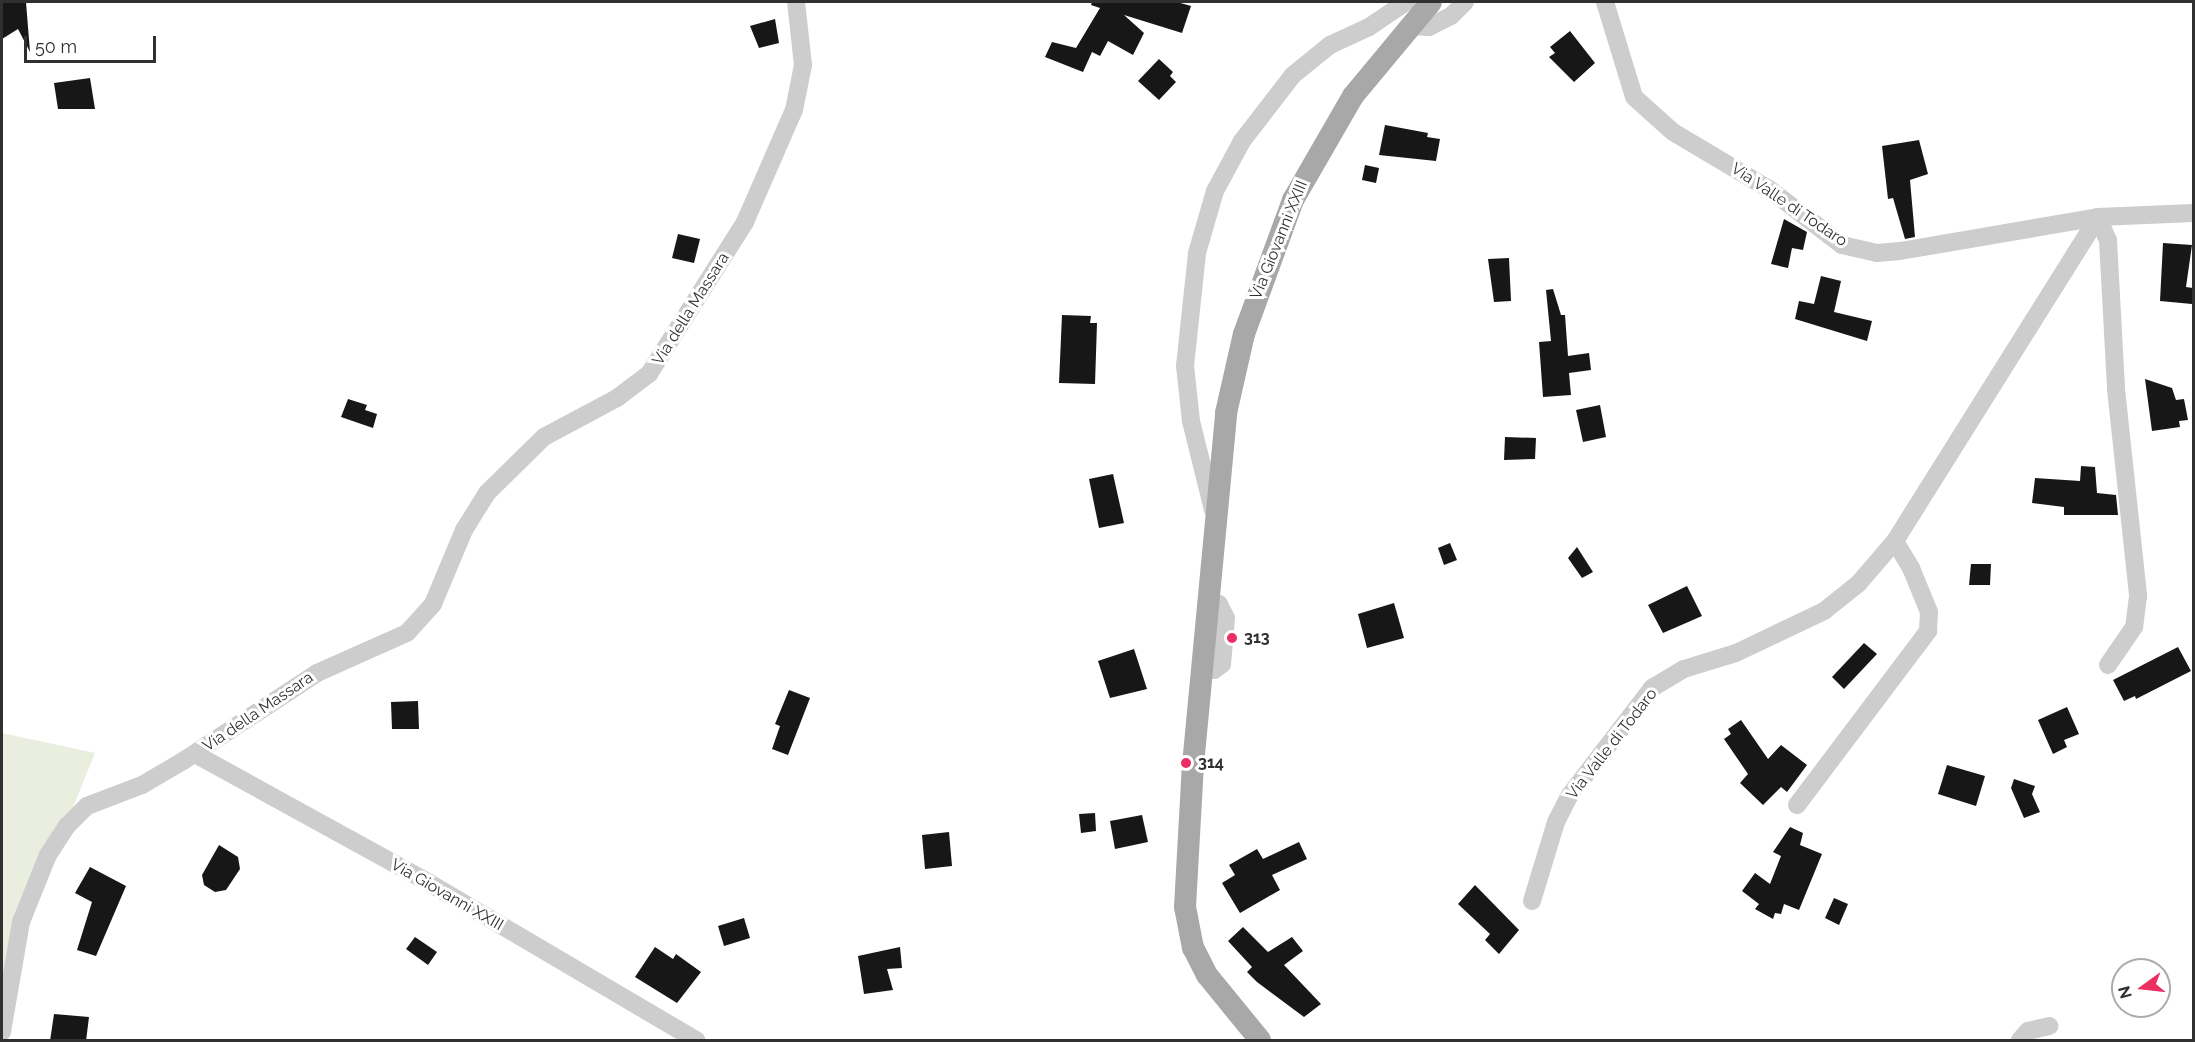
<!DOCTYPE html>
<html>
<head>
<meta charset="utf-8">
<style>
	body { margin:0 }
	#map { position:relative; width:2195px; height:1042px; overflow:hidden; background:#fff; font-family:Raleway,sans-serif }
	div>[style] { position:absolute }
	.green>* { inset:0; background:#eaeede }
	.building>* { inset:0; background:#171717 }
	.minor>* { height:18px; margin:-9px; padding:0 9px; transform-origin:9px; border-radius:9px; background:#cdcdcd }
	.major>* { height:22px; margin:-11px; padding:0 11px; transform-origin:11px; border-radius:11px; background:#a8a8a8 }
	.dots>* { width:16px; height:16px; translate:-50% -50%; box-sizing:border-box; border:3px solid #fff; border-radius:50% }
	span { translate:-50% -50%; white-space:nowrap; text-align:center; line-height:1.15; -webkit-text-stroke:6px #fff; paint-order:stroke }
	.street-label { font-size:16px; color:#303030 }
	.poi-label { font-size:16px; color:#303030; font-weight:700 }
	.left { translate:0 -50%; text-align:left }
	.frame { position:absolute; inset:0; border:3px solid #303030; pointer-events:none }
	.north { position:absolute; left:2111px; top:958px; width:60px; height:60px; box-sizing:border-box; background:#fff; border:2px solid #acacac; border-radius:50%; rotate:255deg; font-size:16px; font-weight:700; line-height:24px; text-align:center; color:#303030 }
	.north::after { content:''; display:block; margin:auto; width:21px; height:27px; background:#eb2f63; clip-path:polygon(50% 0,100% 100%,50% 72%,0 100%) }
	.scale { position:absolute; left:24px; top:36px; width:132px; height:27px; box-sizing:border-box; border:3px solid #303030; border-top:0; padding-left:8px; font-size:18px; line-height:21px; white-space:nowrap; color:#303030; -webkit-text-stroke:4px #fff; paint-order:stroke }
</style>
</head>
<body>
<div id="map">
	<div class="green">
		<i style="clip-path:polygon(2px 733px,95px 753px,2px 983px)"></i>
	</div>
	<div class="building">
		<i style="clip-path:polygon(2px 2px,26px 2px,30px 52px,18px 29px,2px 39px)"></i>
		<i style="clip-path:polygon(1092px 2px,1177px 2px,1191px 6px,1182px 33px,1124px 15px,1144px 33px,1133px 55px,1108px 41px,1100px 56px,1092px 52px,1083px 72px,1045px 57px,1052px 42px,1076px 48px,1100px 8px,1091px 5px)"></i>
		<i style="clip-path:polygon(775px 19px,779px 43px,759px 48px,750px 26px)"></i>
		<i style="clip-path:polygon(1570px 31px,1595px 63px,1574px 82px,1549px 57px,1555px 53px,1550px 47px)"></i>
		<i style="clip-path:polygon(1159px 59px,1173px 72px,1170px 76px,1176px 82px,1159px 100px,1138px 81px)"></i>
		<i style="clip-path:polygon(90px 78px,95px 109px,58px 109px,54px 83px)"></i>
		<i style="clip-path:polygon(1385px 125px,1428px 133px,1427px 137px,1440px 139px,1436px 161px,1379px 155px)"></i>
		<i style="clip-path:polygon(1919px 140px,1928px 174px,1910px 180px,1915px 237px,1905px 239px,1893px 198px,1888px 199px,1882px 146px)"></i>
		<i style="clip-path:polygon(1365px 165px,1379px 168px,1376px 183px,1362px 180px)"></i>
		<i style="clip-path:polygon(1784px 219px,1807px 232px,1803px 250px,1792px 248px,1788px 268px,1771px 264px)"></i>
		<i style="clip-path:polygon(678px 234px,700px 239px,694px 263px,672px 258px)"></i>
		<i style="clip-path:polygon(2163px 243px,2192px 245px,2186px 287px,2193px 288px,2192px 304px,2160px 301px)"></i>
		<i style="clip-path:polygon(1509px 258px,1511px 301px,1494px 302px,1488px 259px)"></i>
		<i style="clip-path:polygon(1821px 276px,1841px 281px,1834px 312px,1872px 321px,1867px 341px,1795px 319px,1799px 301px,1814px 304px)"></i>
		<i style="clip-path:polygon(1553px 289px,1561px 315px,1565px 315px,1568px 356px,1589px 353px,1591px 370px,1569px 373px,1571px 395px,1543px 397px,1539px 342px,1551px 341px,1546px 290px)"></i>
		<i style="clip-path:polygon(1062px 315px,1091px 316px,1090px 323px,1097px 323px,1095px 384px,1059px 383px)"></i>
		<i style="clip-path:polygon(2145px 379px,2172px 388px,2176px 400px,2184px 399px,2188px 420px,2179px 421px,2180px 427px,2152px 431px)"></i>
		<i style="clip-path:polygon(348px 399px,367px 405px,365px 410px,377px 414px,373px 428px,341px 417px)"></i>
		<i style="clip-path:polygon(1600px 405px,1606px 437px,1583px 442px,1576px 410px)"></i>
		<i style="clip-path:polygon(1505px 437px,1536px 438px,1535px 459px,1504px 460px)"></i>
		<i style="clip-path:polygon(2081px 466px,2095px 467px,2097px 493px,2116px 495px,2118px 515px,2064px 515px,2064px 507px,2032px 503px,2035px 478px,2080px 481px)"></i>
		<i style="clip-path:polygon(1113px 474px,1124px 523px,1099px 528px,1089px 479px)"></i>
		<i style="clip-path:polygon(1450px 543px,1457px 560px,1444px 565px,1438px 548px)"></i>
		<i style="clip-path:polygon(1577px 547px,1593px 572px,1582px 578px,1568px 558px)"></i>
		<i style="clip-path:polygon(1971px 564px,1991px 564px,1990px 585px,1969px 585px)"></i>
		<i style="clip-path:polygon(1687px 586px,1702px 616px,1663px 633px,1648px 605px)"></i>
		<i style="clip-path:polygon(1394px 603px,1404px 638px,1367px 648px,1358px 614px)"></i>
		<i style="clip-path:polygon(1864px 643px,1877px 654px,1844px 689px,1832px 677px)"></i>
		<i style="clip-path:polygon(2178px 647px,2191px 671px,2136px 699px,2135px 696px,2124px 701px,2113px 680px)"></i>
		<i style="clip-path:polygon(1134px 649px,1147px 689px,1110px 698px,1098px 661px)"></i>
		<i style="clip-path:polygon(789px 690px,810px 698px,788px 755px,772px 749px,780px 726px,775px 724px)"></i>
		<i style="clip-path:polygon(418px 701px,419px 729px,392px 729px,391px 702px)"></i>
		<i style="clip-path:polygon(2067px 707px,2079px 734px,2064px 740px,2067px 747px,2053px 754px,2038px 720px)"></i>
		<i style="clip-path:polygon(1741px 720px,1768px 759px,1781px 745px,1807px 765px,1787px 792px,1781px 787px,1763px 805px,1740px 783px,1748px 774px,1724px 739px,1731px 734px,1728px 729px)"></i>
		<i style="clip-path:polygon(1947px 765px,1985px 776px,1976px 806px,1938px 794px)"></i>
		<i style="clip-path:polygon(2014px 779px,2035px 786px,2032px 794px,2040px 812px,2024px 818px,2011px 788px)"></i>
		<i style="clip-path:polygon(1095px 813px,1096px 831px,1081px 833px,1079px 814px)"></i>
		<i style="clip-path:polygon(1142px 815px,1148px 842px,1115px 849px,1110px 821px)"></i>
		<i style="clip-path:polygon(1790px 827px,1803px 833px,1800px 845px,1822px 854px,1799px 910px,1784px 904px,1781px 914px,1775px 913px,1773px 919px,1755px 909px,1759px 904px,1742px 891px,1755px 873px,1770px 884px,1781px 856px,1773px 852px)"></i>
		<i style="clip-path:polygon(949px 832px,952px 866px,925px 869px,922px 835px)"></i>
		<i style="clip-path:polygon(1299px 842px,1307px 859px,1272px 875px,1280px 890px,1240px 913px,1222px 883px,1235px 875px,1229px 865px,1257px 849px,1263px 859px)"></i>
		<i style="clip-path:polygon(219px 845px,238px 857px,240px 869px,226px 890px,215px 892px,204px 885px,202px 875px)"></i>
		<i style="clip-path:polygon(90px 867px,126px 886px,96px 956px,77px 950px,92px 902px,75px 893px)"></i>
		<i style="clip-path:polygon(1475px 885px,1519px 930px,1499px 954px,1485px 940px,1490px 934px,1458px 904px)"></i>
		<i style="clip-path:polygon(1834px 898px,1848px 904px,1839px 925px,1825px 918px)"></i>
		<i style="clip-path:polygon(744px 918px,750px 938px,724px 946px,718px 926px)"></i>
		<i style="clip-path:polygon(1243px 927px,1268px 952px,1292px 937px,1303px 951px,1284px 965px,1321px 1004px,1304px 1017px,1257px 982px,1247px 972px,1252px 967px,1228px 941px)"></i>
		<i style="clip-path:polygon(415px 937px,437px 952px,428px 965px,406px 949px)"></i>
		<i style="clip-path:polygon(655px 947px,673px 959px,676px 954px,701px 972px,677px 1003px,635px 977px)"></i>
		<i style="clip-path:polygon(900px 947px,902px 968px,887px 969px,893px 990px,864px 994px,858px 956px)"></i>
		<i style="clip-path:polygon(54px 1014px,89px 1017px,86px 1041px,50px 1041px)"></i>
	</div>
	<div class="minor">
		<i style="left:1605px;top:2px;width:99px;rotate:73deg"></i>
		<i style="left:1634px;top:97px;width:52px;rotate:41.9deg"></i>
		<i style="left:1673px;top:132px;width:112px;rotate:30.7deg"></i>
		<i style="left:1769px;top:189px;width:92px;rotate:37.5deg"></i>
		<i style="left:1842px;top:245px;width:36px;rotate:13deg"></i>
		<i style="left:1877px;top:253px;width:23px;rotate:-5deg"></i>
		<i style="left:1900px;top:251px;width:201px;rotate:-9.7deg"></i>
		<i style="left:2098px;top:217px;width:96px;rotate:-2.4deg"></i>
		<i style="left:1409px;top:26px;width:20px;rotate:3deg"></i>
		<i style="left:1429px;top:27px;width:25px;rotate:-27deg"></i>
		<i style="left:1451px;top:16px;width:20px;rotate:-45deg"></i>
		<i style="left:2098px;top:217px;width:25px;rotate:67deg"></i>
		<i style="left:2108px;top:240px;width:149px;rotate:86.9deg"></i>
		<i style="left:2116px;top:389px;width:208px;rotate:83.9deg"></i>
		<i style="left:2138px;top:596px;width:31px;rotate:97deg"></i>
		<i style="left:2134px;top:627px;width:46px;rotate:124.4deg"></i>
		<i style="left:1213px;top:510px;width:92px;rotate:-103.9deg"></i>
		<i style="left:1191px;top:421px;width:55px;rotate:-96.2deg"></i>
		<i style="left:1185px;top:366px;width:114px;rotate:-83.9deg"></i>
		<i style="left:1197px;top:253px;width:65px;rotate:-73.8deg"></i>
		<i style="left:1215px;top:191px;width:57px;rotate:-61.6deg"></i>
		<i style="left:1242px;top:141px;width:83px;rotate:-52.3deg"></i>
		<i style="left:1293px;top:75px;width:48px;rotate:-39deg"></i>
		<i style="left:1330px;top:45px;width:43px;rotate:-24.8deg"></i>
		<i style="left:1369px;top:27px;width:45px;rotate:-34deg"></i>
		<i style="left:1202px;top:669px;width:12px;rotate:5deg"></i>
		<i style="left:1214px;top:670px;width:10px;rotate:-37deg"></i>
		<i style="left:1222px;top:664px;width:46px;rotate:-85deg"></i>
		<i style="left:1226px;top:618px;width:16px;rotate:-117deg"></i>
		<i style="left:1219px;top:604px;width:10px;rotate:-169deg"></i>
		<i style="left:195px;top:754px;width:269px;rotate:28.8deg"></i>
		<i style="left:431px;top:884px;width:308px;rotate:30.5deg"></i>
		<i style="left:1797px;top:805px;width:218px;rotate:-53deg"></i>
		<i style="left:1928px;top:631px;width:19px;rotate:-87deg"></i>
		<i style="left:1929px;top:612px;width:48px;rotate:-112.2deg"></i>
		<i style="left:1911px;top:568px;width:31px;rotate:-121deg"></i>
		<i style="left:1895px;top:541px;width:382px;rotate:-57.9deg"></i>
		<i style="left:1532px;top:901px;width:83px;rotate:-73.1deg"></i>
		<i style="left:1556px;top:822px;width:30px;rotate:-63deg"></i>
		<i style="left:1570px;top:795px;width:135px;rotate:-52.5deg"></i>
		<i style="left:1652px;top:688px;width:37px;rotate:-31deg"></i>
		<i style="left:1684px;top:669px;width:54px;rotate:-17.1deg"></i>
		<i style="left:1736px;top:653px;width:98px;rotate:-25.5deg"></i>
		<i style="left:1824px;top:611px;width:43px;rotate:-38.5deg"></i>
		<i style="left:1858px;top:584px;width:57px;rotate:-49.3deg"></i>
		<i style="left:2px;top:1032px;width:112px;rotate:-80.2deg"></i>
		<i style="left:21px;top:922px;width:72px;rotate:-68.1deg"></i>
		<i style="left:48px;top:855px;width:35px;rotate:-57deg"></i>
		<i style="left:67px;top:826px;width:28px;rotate:-45deg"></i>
		<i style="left:87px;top:806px;width:59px;rotate:-20.9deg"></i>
		<i style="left:142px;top:785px;width:48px;rotate:-30.3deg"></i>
		<i style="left:183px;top:761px;width:160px;rotate:-33.3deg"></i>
		<i style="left:317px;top:673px;width:98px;rotate:-24deg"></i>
		<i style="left:407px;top:633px;width:39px;rotate:-48deg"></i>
		<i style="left:433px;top:604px;width:80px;rotate:-67.3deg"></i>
		<i style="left:464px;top:530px;width:44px;rotate:-58.1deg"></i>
		<i style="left:487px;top:493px;width:80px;rotate:-44.5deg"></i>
		<i style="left:544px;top:437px;width:83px;rotate:-28.1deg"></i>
		<i style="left:617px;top:398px;width:40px;rotate:-37deg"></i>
		<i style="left:649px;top:374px;width:180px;rotate:-57.7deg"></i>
		<i style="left:745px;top:222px;width:122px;rotate:-66.4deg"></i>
		<i style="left:794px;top:110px;width:46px;rotate:-78.7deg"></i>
		<i style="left:803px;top:65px;width:63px;rotate:-96.3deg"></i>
		<i style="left:2020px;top:1040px;width:12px;rotate:-48deg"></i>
		<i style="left:2028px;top:1031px;width:22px;rotate:-13deg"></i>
	</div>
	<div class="major">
		<i style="left:1260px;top:1040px;width:84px;rotate:-129.2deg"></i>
		<i style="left:1207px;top:975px;width:30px;rotate:-117deg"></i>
		<i style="left:1193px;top:948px;width:42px;rotate:-101deg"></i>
		<i style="left:1185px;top:907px;width:142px;rotate:-86.8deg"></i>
		<i style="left:1193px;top:765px;width:354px;rotate:-84.6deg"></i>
		<i style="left:1226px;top:413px;width:81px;rotate:-77.2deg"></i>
		<i style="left:1244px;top:334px;width:143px;rotate:-69.9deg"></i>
		<i style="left:1293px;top:200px;width:120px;rotate:-60deg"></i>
		<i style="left:1353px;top:96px;width:122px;rotate:-50.3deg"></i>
	</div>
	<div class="dots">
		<i style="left:1232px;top:638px;background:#eb2f63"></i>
		<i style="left:1186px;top:763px;background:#eb2f63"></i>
	</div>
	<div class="street-label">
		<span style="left:1789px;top:205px;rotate:34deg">Via Valle di Todaro</span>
		<span style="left:1279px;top:240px;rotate:-68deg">Via Giovanni XXIII</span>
		<span style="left:691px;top:309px;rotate:-58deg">Via della Massara</span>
		<span style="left:258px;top:712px;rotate:-34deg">Via della Massara</span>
		<span style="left:1612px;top:744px;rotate:-52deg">Via Valle di Todaro</span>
		<span style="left:447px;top:895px;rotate:30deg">Via Giovanni XXIII</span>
	</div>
	<div class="poi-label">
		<span class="left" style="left:1244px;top:638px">313</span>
		<span class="left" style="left:1198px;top:763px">314</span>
	</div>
	<div class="frame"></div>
	<div class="north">N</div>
	<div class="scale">50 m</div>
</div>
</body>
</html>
